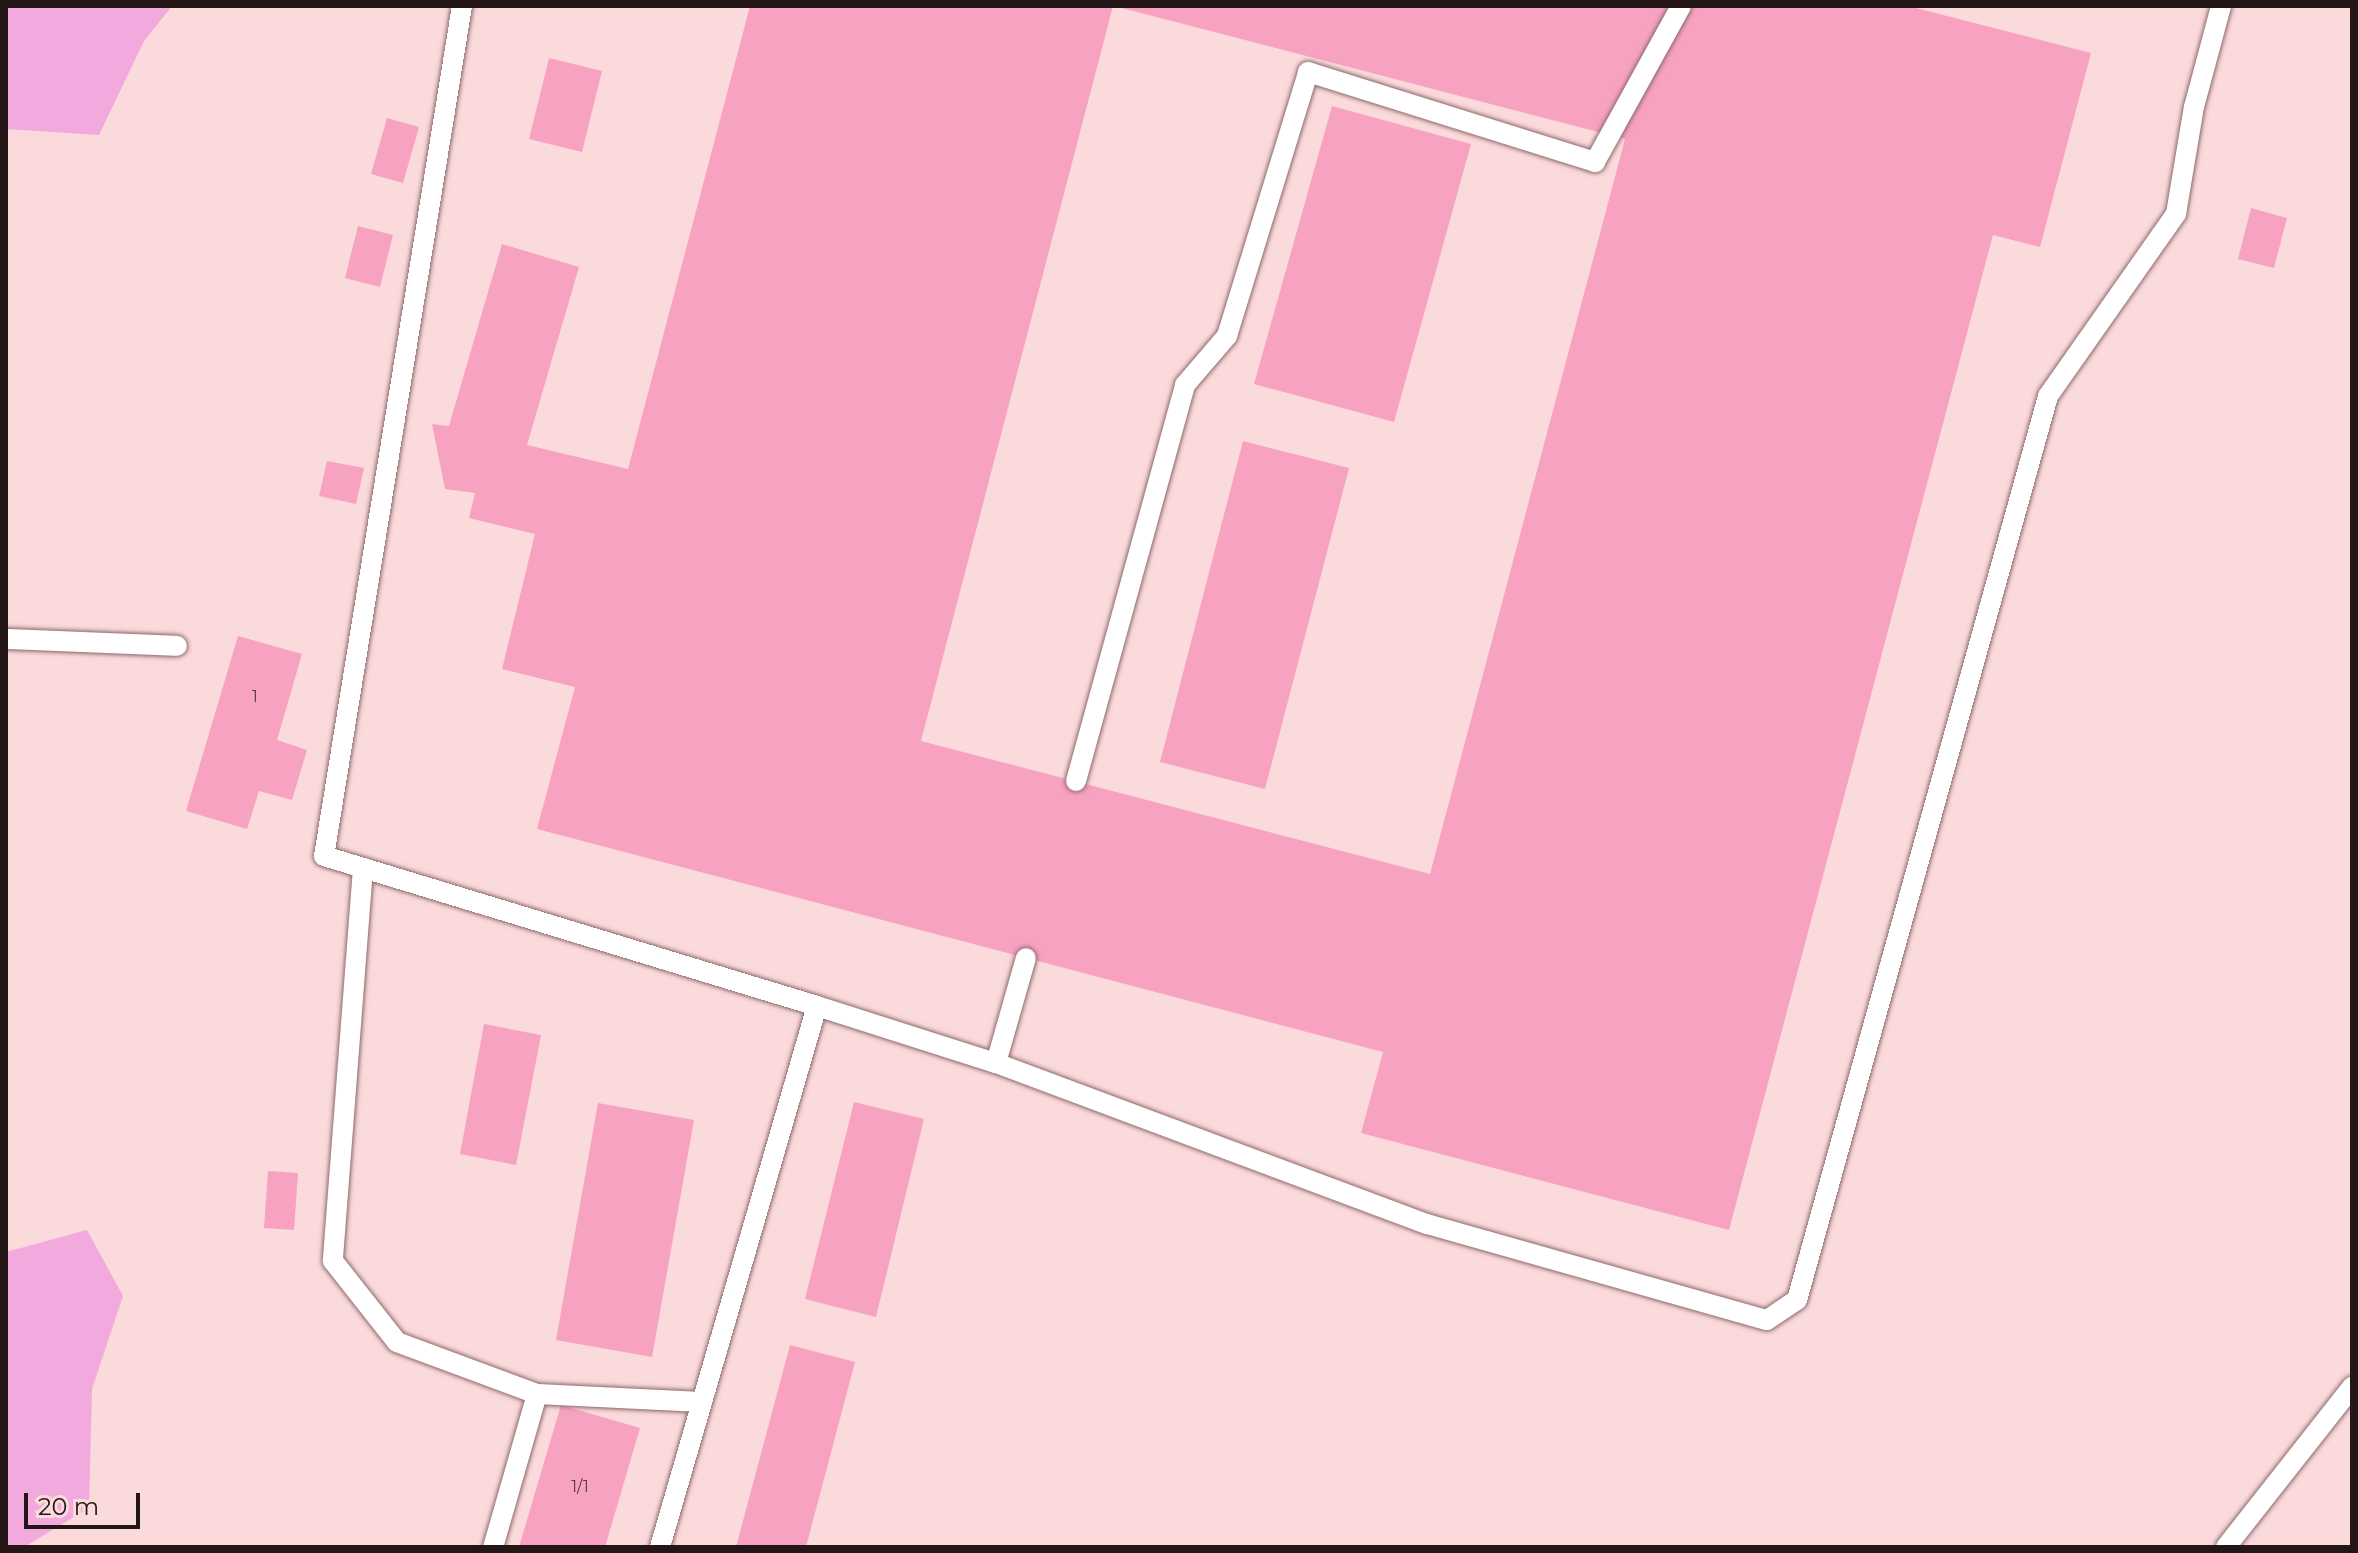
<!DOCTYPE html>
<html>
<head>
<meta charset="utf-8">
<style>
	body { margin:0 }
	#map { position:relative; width:2358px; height:1553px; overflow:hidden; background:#fbdadb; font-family:Montserrat,sans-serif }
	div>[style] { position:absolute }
	.water>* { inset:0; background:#f1a9de }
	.building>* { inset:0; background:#f7a2c1 }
	.roads { filter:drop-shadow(0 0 2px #8d696b) drop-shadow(0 0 2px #8d696b) }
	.lane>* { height:20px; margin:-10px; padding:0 10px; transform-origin:10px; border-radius:10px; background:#fff }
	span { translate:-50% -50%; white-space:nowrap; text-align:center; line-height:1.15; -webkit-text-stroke:7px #fbdadb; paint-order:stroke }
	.number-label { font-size:16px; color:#593942 }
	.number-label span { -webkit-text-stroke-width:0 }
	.frame { position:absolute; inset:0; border:8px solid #241617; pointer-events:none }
	.scale { position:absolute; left:24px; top:1493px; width:116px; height:36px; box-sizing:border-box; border:4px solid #241617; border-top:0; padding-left:10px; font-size:24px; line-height:28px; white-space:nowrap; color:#241617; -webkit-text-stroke:6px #fbdadb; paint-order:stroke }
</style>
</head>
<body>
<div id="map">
	<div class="water">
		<i style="clip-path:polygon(6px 6px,172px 6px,144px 41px,99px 135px,6px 129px)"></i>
		<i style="clip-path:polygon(87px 1230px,123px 1296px,92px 1389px,89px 1508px,24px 1547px,6px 1547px,6px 1252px)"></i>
	</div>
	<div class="building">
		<i style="clip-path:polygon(750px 6px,1113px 6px,921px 741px,1430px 874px,1625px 139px,1114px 6px,1908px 6px,2091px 53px,2040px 247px,1993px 235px,1729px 1230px,1361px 1133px,1383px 1052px,537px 829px,575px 687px,502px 669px,535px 534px,469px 518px,475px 493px,445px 489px,432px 424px,449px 426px,502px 244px,579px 267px,527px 445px,628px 469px)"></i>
		<i style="clip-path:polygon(549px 58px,602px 71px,582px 152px,529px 139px)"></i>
		<i style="clip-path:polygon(1332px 106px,1471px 144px,1394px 422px,1254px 384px)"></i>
		<i style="clip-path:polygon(387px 118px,419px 127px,403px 183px,371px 174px)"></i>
		<i style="clip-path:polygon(2251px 208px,2287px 218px,2274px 268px,2238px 259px)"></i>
		<i style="clip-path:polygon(358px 226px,393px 235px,380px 287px,345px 278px)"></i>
		<i style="clip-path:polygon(1243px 441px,1349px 468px,1265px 789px,1160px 762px)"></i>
		<i style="clip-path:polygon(327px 461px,364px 468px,356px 504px,319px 496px)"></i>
		<i style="clip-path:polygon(238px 636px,302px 654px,277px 740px,307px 750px,292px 800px,259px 791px,247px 829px,186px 811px)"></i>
		<i style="clip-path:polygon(484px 1024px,541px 1035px,516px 1165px,460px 1154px)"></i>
		<i style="clip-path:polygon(854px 1102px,924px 1119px,876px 1317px,805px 1299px)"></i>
		<i style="clip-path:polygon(598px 1103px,694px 1120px,652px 1357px,556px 1340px)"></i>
		<i style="clip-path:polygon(268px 1171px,298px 1173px,294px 1230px,264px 1228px)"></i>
		<i style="clip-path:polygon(790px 1345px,855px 1362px,806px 1547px,736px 1547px)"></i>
		<i style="clip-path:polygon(561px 1405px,640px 1428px,605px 1547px,519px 1547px)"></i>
	</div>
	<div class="roads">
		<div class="lane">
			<i style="left:462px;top:6px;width:861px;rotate:99.22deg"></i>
			<i style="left:324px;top:856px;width:515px;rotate:16.92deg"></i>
			<i style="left:6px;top:639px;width:171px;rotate:2.3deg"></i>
			<i style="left:1076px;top:781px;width:411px;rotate:-74.6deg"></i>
			<i style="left:1185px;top:385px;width:65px;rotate:-49.4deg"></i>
			<i style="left:1227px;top:336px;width:276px;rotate:-72.9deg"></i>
			<i style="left:1308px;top:72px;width:301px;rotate:17.4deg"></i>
			<i style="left:1595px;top:162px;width:178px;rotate:-61.1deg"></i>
			<i style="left:363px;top:868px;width:394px;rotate:94.4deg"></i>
			<i style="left:333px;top:1261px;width:103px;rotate:51.7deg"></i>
			<i style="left:397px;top:1342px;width:149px;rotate:20.4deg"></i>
			<i style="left:537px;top:1394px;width:159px;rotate:106deg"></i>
			<i style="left:996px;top:1063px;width:109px;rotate:-74.1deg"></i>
			<i style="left:537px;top:1394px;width:165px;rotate:2.8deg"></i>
			<i style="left:660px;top:1547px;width:563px;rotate:-73.82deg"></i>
			<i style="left:817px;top:1006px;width:188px;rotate:17.7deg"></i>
			<i style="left:996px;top:1063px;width:460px;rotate:20.5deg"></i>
			<i style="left:1427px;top:1224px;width:353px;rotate:15.8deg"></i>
			<i style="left:1767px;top:1320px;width:36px;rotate:-34deg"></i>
			<i style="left:1797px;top:1300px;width:938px;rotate:-74.48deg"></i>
			<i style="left:2048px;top:396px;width:223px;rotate:-54.9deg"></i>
			<i style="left:2176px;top:214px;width:109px;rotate:-80.5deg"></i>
			<i style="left:2194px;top:107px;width:105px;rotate:-75deg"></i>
			<i style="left:2226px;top:1547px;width:204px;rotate:-51.8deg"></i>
		</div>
	</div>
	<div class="number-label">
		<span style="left:255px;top:697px">1</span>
		<span style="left:580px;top:1487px">1/1</span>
	</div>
	<div class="frame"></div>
	<div class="scale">20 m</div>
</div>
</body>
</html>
